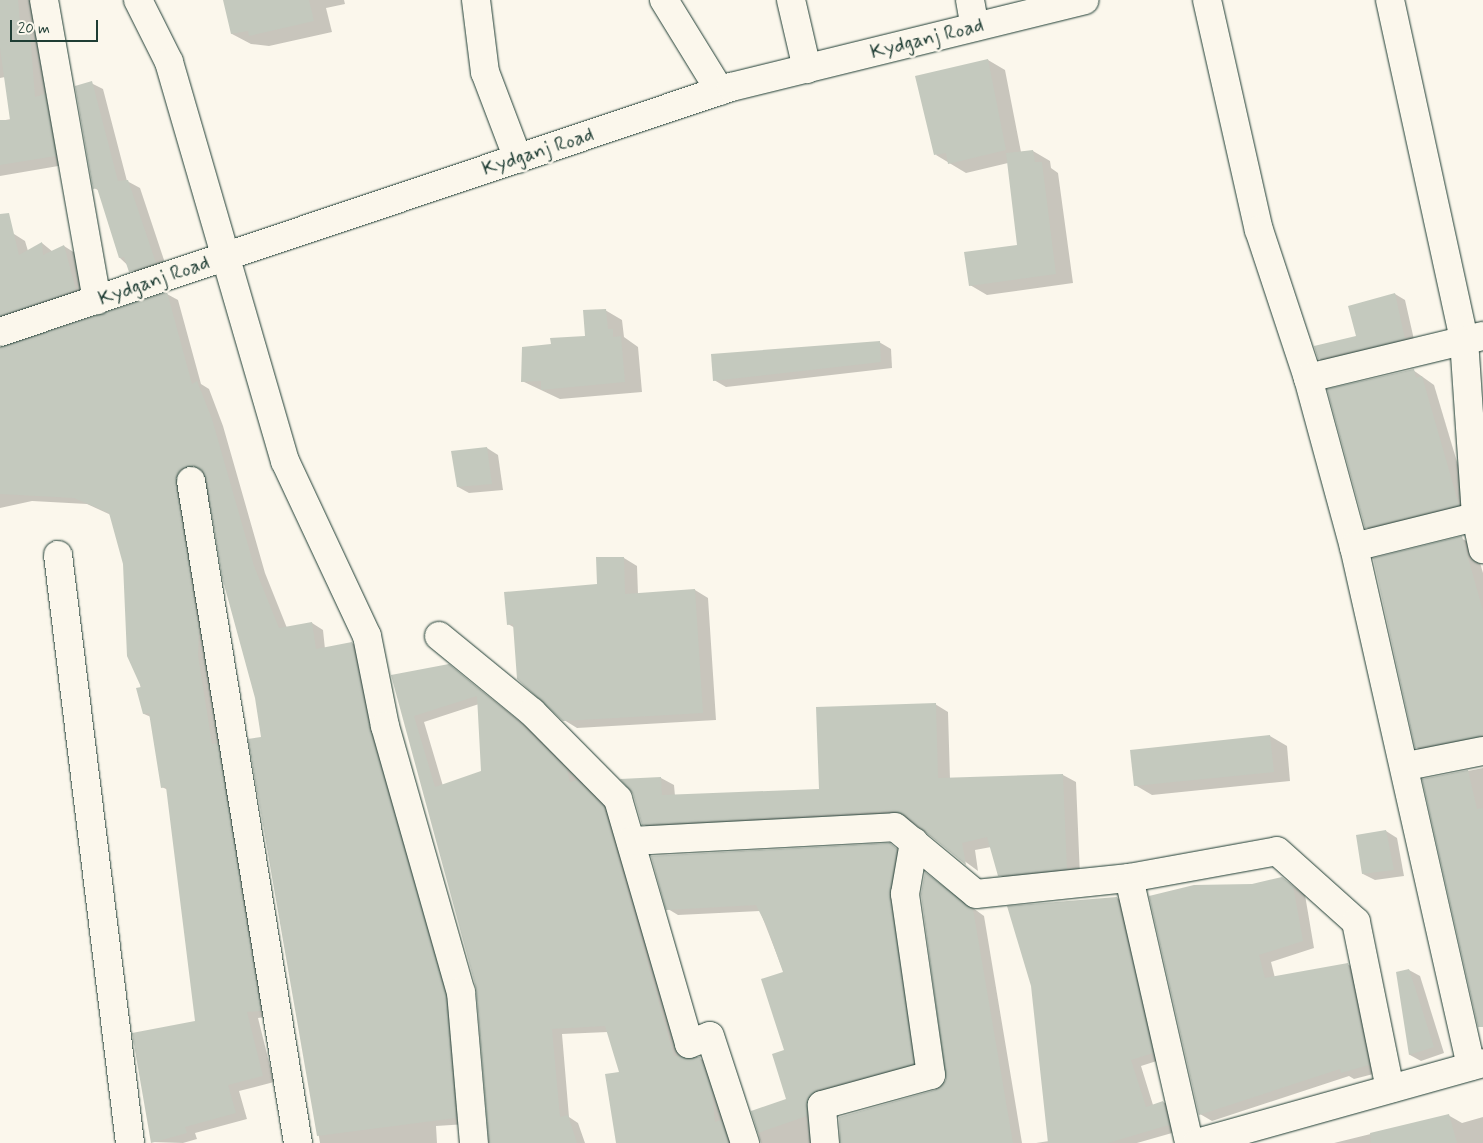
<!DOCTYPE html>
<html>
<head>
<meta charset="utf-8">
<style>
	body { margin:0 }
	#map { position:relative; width:1483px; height:1143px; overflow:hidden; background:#fbf7ec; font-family:Mynerve,sans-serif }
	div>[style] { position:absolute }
	.shadow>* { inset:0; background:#0003 }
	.building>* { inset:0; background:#c4c9be }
	.roads { filter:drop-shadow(0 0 1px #1f3d34) drop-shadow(0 0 1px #1f3d34) }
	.minor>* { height:28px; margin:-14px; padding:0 14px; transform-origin:14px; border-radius:14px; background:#fbf7ec }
	.major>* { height:28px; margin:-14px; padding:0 14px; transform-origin:14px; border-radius:14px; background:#fbf7ec }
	span { translate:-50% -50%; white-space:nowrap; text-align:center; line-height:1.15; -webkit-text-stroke:5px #fbf7ec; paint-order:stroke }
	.street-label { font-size:20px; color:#1f3d34 }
	.scale { position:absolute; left:10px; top:20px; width:88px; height:22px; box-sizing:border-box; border:2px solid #1f3d34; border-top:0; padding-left:6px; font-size:15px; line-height:18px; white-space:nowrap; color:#1f3d34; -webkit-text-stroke:4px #fbf7ec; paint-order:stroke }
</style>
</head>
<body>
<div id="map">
	<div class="shadow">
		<i style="clip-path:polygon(0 0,32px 0,36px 36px,45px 42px,70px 164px,0 176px,0 121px,11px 119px,5px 77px,0 78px)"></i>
		<i style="clip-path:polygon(224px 0,344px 0,345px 4px,326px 8px,332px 32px,269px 46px,251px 44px,232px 34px)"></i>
		<i style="clip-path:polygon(988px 60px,1005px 70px,1021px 152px,1033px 151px,1050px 161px,1051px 168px,1058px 173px,1073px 283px,987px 295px,970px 285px,1019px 246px,1008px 163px,966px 173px,936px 155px)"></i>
		<i style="clip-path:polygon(91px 83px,103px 89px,127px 181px,140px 188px,167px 269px,141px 278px,120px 258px,100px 191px,94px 188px)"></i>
		<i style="clip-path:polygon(14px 234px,25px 241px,28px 251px,42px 243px,53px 252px,64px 246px,75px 253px,87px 296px,0 319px,0 240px)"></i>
		<i style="clip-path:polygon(167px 294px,178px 300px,201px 384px,209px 389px,223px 426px,265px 573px,287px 628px,312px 623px,323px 630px,325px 649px,352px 643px,363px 650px,456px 1002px,467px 1124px,436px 1126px,437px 1143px,320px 1143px,250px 740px,262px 738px,256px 698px,201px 471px,193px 475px,272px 1016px,258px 1018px,274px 1082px,239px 1091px,247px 1119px,195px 1133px,197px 1139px,183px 1143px,152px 1142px,134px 1034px,197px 1022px,168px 790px,162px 787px,151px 717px,144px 714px,125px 564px,111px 515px,87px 504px,32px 501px,0 508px,0 348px)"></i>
		<i style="clip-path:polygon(1395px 294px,1405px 300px,1415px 344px,1330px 365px,1319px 359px,1358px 337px)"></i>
		<i style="clip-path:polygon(605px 310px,622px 320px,624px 337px,638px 347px,642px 392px,560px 399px,522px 381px,552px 346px,586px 337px)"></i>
		<i style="clip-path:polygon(879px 342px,891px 349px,892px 368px,726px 387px,714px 380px)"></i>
		<i style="clip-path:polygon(1413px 370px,1434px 385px,1472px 512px,1379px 535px,1366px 527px)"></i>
		<i style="clip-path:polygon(487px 448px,498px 455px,503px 490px,469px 493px,458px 487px)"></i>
		<i style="clip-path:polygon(1461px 538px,1475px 546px,1483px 573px,1483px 745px,1431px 756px,1417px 748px)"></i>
		<i style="clip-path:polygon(624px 558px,637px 566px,638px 594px,695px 590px,708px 598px,716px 720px,577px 728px,564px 720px,515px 628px,508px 624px,598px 585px)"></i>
		<i style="clip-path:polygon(evenodd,449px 665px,532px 731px,614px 814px,682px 1058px,699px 1058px,710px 1064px,737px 1143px,617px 1143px,621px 1073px,608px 1032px,562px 1034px,569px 1117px,578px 1123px,585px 1143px,491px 1143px,478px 990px,392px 676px,449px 665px,479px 704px,483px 771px,443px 786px,424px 722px,479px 704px)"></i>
		<i style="clip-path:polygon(935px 704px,948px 712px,950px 779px,1063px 775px,1076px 782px,1080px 876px,1013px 883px,999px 875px,991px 847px,975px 850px,978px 871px,906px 818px,656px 832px,643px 824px,661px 778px,674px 785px,675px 796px,820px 790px)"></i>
		<i style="clip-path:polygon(1270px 736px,1287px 746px,1290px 781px,1152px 795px,1135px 785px)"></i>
		<i style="clip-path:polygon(1483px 768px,1483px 1025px,1424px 780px)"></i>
		<i style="clip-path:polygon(1386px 831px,1397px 838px,1404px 876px,1375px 880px,1363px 874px)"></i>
		<i style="clip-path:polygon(889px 844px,900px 851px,924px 1069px,822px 1099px,819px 1143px,761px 1143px,752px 1112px,787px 1100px,784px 973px,760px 911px,678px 915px,668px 909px)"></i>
		<i style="clip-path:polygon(926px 874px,984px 916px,1022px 1143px,840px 1143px,936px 1091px,947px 1080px)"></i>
		<i style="clip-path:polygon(1282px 878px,1305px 895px,1314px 948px,1271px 962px,1275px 978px,1347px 964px,1359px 971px,1381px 1072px,1354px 1079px,1349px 1076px,1212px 1121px,1200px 1114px,1252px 885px)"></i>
		<i style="clip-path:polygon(1117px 898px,1128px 904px,1163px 1059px,1141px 1066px,1153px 1105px,1163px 1102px,1174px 1108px,1179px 1131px,1137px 1143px,1036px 1143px,1049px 1141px)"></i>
		<i style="clip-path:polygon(1409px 970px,1420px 976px,1444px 1053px,1421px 1061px,1410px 1055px,1397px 973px)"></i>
		<i style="clip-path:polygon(1448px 1115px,1462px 1123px,1483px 1117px,1483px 1143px,1334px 1143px)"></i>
	</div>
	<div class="building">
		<i style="clip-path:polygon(0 0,18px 0,21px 33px,30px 32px,35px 97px,45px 94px,56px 156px,0 165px,0 120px,10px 120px,0 48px)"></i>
		<i style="clip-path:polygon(223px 0,309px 0,314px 21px,249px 36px,248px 31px,231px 34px)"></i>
		<i style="clip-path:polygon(988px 59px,1006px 150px,948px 164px,946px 153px,934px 155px,915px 76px)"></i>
		<i style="clip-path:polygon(92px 81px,118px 181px,128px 180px,156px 263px,129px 272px,124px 257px,119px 258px,97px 188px,93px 189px,75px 86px)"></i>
		<i style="clip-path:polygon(1033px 150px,1035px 162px,1042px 162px,1056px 274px,969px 286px,964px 252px,1017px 245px,1006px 153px)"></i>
		<i style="clip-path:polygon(9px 213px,19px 255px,42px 242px,43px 255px,64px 245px,76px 290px,0 316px,0 214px)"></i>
		<i style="clip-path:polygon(167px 292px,192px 384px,197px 381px,212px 419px,254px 566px,279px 628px,312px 622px,316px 649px,352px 642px,370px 730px,446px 995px,456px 1118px,317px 1136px,248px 739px,261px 737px,255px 698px,222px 577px,206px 479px,203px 471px,189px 466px,181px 469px,176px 483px,199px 631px,198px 655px,212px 744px,218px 743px,261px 1011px,247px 1012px,263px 1076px,228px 1085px,236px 1113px,185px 1127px,187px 1133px,151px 1143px,132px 1033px,195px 1021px,166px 787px,161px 788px,149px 713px,143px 714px,136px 688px,141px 687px,127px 656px,123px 564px,109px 513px,74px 498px,0 494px,0 347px)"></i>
		<i style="clip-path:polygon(1395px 293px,1405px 339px,1318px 359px,1314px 346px,1356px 336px,1348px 306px)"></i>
		<i style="clip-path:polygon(606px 309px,608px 329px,613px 329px,613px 337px,621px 336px,625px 382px,541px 390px,541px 381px,521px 382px,522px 347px,551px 344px,550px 338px,585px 336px,583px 310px)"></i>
		<i style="clip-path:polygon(880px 341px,881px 362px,713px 381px,711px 354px)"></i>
		<i style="clip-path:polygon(1414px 369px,1416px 378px,1422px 376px,1459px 505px,1365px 528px,1327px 389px)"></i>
		<i style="clip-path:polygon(487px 447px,492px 484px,457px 487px,451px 451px)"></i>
		<i style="clip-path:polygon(1462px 536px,1483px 611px,1483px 736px,1415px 748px,1373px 558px)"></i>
		<i style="clip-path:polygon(596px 557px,624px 557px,625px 594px,695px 589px,703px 713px,563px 721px,517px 679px,513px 624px,507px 625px,504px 592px,597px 584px)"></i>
		<i style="clip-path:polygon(evenodd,449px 664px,521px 724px,567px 770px,570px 782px,577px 780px,604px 807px,674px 1056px,700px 1057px,712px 1091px,715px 1122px,721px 1120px,729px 1143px,616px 1143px,605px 1074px,619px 1072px,605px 1026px,552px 1029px,560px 1117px,568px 1115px,577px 1143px,489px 1143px,476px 988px,391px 675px,449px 664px,477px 696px,481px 771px,435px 787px,414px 716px,477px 696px)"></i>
		<i style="clip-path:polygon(936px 703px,938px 778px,1063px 774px,1067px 869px,998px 876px,987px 837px,962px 843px,966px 865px,905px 815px,894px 811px,642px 825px,633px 794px,620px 779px,661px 777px,662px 795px,819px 789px,816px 707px)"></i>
		<i style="clip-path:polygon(1270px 735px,1274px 772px,1134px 786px,1130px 750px)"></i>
		<i style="clip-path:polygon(1468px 770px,1477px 809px,1483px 808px,1483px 1027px,1478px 1027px,1422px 779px)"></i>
		<i style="clip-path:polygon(1386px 830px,1394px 870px,1362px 874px,1356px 835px)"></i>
		<i style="clip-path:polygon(890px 843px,897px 849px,890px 896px,914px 1064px,817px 1090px,808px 1099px,807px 1116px,758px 1133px,751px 1111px,786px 1099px,772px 1054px,784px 1050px,761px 979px,783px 972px,767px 927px,756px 905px,666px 910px,651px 856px)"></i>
		<i style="clip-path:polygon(925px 872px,973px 909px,1013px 1143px,840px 1143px,839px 1117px,935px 1090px,946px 1080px,921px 894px)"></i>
		<i style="clip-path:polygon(1282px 877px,1293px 886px,1303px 941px,1259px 955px,1265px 978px,1348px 963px,1369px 1065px,1341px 1073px,1340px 1069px,1199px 1115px,1149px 896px,1194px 885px,1252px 884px)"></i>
		<i style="clip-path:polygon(1117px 897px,1153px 1053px,1131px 1060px,1146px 1107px,1163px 1101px,1169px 1125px,1108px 1143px,1048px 1143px,1031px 986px,1007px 906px)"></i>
		<i style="clip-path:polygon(1409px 969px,1434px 1047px,1409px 1055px,1396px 972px)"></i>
		<i style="clip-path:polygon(1449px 1114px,1457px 1143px,1371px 1143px,1370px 1133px)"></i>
	</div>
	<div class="roads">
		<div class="minor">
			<i style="left:44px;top:0;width:305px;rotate:80deg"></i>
			<i style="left:138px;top:0;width:69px;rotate:63.4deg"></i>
			<i style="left:169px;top:62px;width:416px;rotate:73.8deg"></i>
			<i style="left:285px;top:461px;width:193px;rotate:64.9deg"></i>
			<i style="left:367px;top:636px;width:92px;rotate:78.7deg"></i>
			<i style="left:385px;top:726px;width:277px;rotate:74.1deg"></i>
			<i style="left:461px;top:992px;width:152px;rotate:85.1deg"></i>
			<i style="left:476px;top:0;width:73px;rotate:82.9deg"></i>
			<i style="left:485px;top:72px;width:93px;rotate:69.2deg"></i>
			<i style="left:664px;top:0;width:107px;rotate:58.4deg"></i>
			<i style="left:791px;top:0;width:71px;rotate:76.9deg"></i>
			<i style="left:970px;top:0;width:27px;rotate:80deg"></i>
			<i style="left:1207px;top:0;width:236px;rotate:77.3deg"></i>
			<i style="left:1259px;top:230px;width:156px;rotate:71.7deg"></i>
			<i style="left:1308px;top:378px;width:175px;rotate:74.8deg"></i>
			<i style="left:1354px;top:547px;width:532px;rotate:77.3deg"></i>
			<i style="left:1390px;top:0;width:348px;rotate:77.7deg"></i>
			<i style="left:1464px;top:340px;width:177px;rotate:86.1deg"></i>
			<i style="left:1476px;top:517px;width:33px;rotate:78deg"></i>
			<i style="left:1308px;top:378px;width:180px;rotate:-13.5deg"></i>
			<i style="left:191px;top:481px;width:671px;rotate:80.82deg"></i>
			<i style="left:1354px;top:547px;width:133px;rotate:-13.9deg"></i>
			<i style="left:58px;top:555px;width:592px;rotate:83.02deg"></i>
			<i style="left:439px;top:636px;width:120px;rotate:39.3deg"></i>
			<i style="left:532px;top:712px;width:122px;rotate:45.3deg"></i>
			<i style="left:618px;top:799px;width:255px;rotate:73.8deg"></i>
			<i style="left:689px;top:1044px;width:22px;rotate:-21deg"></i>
			<i style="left:710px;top:1036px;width:113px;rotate:71.9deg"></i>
			<i style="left:1407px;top:766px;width:77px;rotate:-11.2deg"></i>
			<i style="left:631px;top:841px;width:264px;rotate:-3deg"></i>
			<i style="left:895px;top:827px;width:105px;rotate:39.6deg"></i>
			<i style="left:976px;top:894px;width:154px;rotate:-6deg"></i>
			<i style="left:1129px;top:878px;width:150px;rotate:-10.3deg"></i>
			<i style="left:1277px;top:851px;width:106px;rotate:41.9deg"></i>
			<i style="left:1356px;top:922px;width:170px;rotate:78.5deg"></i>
			<i style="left:1129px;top:878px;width:272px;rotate:77.2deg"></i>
			<i style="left:825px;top:1143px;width:38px;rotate:-95deg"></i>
			<i style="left:822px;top:1105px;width:113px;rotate:-15.4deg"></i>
			<i style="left:931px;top:1075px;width:183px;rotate:-98.2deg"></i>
			<i style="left:905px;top:894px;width:53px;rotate:-80.2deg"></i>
			<i style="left:1197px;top:1143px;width:297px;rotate:-15.6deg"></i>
		</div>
		<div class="major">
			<i style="left:0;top:332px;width:771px;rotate:-18.53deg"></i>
			<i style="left:731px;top:87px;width:364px;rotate:-13.8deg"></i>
		</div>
	</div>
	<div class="street-label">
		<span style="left:927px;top:39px;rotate:-14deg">Kydganj Road</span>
		<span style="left:538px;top:152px;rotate:-18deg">Kydganj Road</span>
		<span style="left:154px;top:281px;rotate:-19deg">Kydganj Road</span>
	</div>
	<div class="scale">20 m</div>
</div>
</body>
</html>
